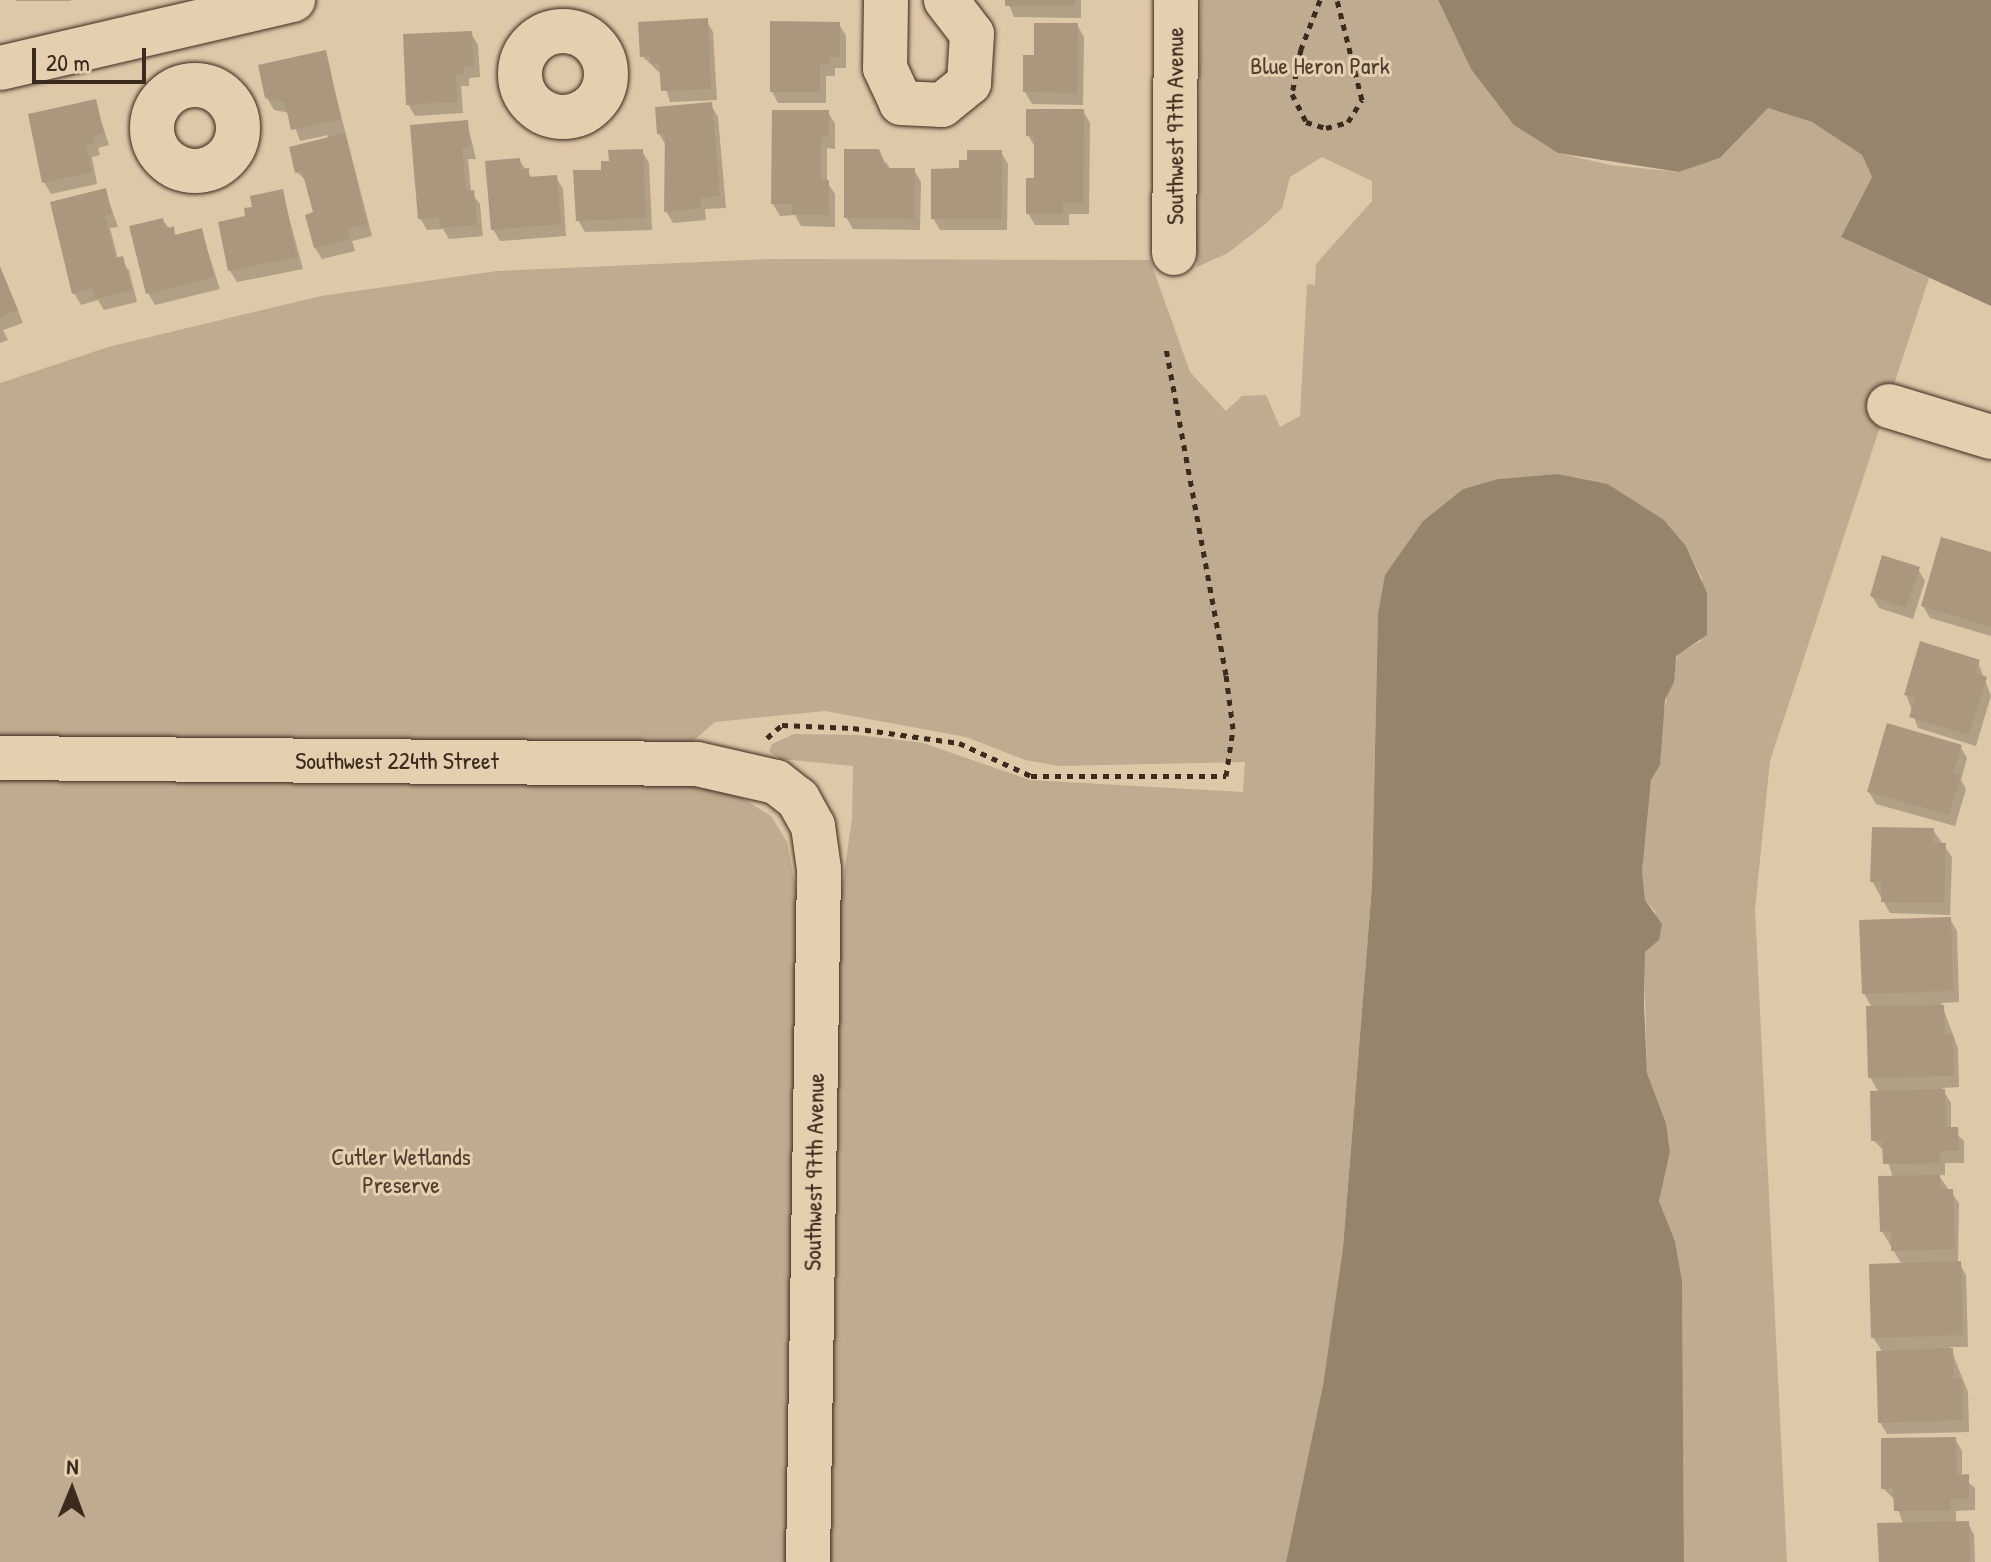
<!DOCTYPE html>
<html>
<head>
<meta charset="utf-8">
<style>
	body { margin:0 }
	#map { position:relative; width:1991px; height:1562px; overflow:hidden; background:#ddc8a8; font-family:"Patrick Hand",sans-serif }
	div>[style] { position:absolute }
	.green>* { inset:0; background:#bfab8f }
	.water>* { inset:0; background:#96846c }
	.shadow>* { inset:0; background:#0003 }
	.building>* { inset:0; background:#aa977e }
	.path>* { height:5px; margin-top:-2.5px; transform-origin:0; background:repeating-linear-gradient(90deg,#3b2a1e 0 6px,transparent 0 12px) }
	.roads { filter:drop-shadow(0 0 2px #3b2a1e) drop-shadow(0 0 2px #3b2a1e) }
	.minor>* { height:44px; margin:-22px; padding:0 22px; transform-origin:22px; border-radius:22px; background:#e4cfae }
	.minor>.ring { margin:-22px; padding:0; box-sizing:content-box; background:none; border:44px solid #e4cfae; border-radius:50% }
	span { translate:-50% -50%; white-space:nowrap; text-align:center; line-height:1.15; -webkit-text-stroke:6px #e4cfae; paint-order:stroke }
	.park-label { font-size:24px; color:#4f3d2f }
	.street-label { font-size:24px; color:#3b2a1e }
	.north { position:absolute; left:32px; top:1450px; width:80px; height:80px; -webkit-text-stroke:6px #e4cfae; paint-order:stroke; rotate:1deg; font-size:22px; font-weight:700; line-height:32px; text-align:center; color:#3b2a1e }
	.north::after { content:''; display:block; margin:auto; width:28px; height:36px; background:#3b2a1e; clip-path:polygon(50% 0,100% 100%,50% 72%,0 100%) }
	.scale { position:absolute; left:32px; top:48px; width:114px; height:36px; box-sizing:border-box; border:4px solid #3b2a1e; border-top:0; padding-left:10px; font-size:24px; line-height:28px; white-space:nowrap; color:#3b2a1e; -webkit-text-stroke:6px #e4cfae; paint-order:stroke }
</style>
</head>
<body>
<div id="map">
	<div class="green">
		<i style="clip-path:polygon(1201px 0,1438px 0,1471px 69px,1558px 153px,1610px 165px,1679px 172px,1720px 158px,1768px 108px,1812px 122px,1862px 155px,1872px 177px,1841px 237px,1929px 278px,1770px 761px,1755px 909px,1787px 1562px,1684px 1562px,1682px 1280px,1675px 1241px,1659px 1201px,1670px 1152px,1666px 1123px,1647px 1073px,1644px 952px,1659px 940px,1655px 911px,1645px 900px,1642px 871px,1644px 821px,1651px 780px,1660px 765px,1662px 722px,1673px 664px,1679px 653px,1701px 641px,1702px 579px,1686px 546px,1664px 520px,1608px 484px,1558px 474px,1498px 479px,1463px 489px,1423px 521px,1378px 614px,1372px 886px,1343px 1248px,1323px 1385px,1286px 1562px,827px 1562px,840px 902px,852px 818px,853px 766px,781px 759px,769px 752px,772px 744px,794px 734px,858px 735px,923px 743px,1030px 780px,1243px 792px,1245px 762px,1059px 766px,1025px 760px,966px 737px,825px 711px,715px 722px,691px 743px,0 737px,0 383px,108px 347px,321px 296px,497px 271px,767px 259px,1150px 260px,1190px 372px,1226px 411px,1242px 396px,1266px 395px,1280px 427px,1300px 416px,1307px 284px,1315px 285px,1316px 264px,1372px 201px,1372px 181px,1322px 157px,1290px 177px,1282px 208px,1264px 225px,1228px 253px,1197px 267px)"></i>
		<i style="clip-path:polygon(0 777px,696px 784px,734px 793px,771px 816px,787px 842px,797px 896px,788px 1562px,0 1562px)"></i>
	</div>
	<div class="water">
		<i style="clip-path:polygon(1438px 0,1991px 0,1991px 306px,1841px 237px,1872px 177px,1862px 155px,1812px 122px,1768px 108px,1720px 158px,1679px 172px,1558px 153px,1514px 125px,1471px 69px)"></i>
		<i style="clip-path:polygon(1558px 474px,1608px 484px,1664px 520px,1686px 546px,1707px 593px,1707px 635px,1676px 656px,1674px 682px,1665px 700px,1660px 765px,1651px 780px,1642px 871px,1645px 900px,1662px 924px,1659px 940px,1645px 952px,1644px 1005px,1647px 1073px,1666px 1123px,1670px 1152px,1659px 1201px,1675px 1241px,1682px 1280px,1684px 1562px,1286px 1562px,1323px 1385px,1343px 1248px,1372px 886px,1378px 614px,1385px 575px,1423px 521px,1463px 489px,1498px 479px)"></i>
	</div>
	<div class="shadow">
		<i style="clip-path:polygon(16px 0,71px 0,71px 1px,16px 1px)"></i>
		<i style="clip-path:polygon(1007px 0,1081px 0,1081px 18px,1014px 17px)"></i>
		<i style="clip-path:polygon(706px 20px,713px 32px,717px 100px,670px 102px,662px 75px,642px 56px)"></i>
		<i style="clip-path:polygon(839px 24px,846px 36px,846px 68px,835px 68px,835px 76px,826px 76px,826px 103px,778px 103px,772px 91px)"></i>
		<i style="clip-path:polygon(1077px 25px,1084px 37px,1083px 105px,1032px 104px,1025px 92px,1036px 57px)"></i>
		<i style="clip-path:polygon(471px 33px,478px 45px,480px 77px,469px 78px,469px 86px,461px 86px,463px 113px,415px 116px,408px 104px)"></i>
		<i style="clip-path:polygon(325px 53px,372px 236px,352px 241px,355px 251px,322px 259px,315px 248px,316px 214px,308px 183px,297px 172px,329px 135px,300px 141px,290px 113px,274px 110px,267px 98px)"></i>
		<i style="clip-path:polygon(95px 102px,109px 145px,98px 148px,100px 155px,92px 157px,97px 184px,51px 194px,44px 182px)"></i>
		<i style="clip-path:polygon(711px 105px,718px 117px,726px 208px,705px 209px,706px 220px,673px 223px,666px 211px,667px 147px,659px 134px)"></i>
		<i style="clip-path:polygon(1083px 111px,1090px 123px,1089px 214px,1069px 214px,1069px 225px,1035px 225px,1028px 213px,1036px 181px,1035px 147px,1028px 135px)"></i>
		<i style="clip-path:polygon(828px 112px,835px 124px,835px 149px,827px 148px,827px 182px,835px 194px,835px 227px,801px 226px,795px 215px,780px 216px,773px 204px)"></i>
		<i style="clip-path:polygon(467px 122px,476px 159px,468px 159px,471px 192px,480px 204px,483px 236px,449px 239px,443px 229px,427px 230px,420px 218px)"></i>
		<i style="clip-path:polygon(642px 151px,649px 163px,652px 230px,585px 232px,578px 220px,603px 172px)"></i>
		<i style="clip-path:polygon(1001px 152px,1008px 164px,1007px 230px,940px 230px,933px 218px,961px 170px)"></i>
		<i style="clip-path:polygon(519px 160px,532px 178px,556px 177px,563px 189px,566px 236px,500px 241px,493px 229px)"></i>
		<i style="clip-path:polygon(886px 162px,891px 170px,914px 170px,921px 182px,920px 230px,853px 229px,846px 217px)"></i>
		<i style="clip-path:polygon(105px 190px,118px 227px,110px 228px,118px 259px,129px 270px,137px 302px,104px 310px,98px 300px,81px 305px,74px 293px)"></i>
		<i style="clip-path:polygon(282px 192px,303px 269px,237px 282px,230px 271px,248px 218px)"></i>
		<i style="clip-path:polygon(162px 220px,177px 236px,201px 230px,220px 289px,155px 305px,148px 293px)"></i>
		<i style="clip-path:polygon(0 266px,23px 323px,3px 330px,8px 340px,0 343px)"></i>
		<i style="clip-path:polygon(1991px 554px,1991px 636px,1930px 618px,1923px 606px)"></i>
		<i style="clip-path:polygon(1918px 569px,1925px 581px,1913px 619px,1879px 608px,1872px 596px)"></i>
		<i style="clip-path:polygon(1978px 662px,1991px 696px,1976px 746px,1918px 728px,1906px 694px)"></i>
		<i style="clip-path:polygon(1960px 746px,1967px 758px,1961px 780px,1966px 789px,1955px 826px,1876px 804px,1869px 792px)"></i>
		<i style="clip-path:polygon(1933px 830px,1952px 857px,1950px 915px,1890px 913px,1872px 881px)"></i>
		<i style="clip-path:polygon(1950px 919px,1957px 931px,1959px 1002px,1941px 1003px,1958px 1048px,1959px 1087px,1942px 1088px,1951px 1103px,1951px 1129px,1964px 1141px,1964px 1163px,1945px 1163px,1945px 1175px,1938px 1175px,1959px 1203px,1958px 1261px,1966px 1275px,1968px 1347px,1950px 1347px,1968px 1392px,1969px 1432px,1887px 1434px,1880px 1422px,1883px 1353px,1873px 1337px,1902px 1265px,1882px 1231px,1893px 1178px,1885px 1152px,1873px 1140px,1879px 1093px,1870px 1077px,1872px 1008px,1864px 993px)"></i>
		<i style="clip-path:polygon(1955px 1439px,1962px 1451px,1962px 1477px,1975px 1488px,1975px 1510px,1956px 1511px,1956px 1523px,1968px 1523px,1974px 1535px,1975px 1562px,1881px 1562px,1903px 1524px,1895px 1500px,1883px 1488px)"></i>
	</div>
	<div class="building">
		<i style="clip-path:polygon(1005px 0,1075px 0,1075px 6px,1005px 6px)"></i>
		<i style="clip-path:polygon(708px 18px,711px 89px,661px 91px,659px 64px,651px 64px,650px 56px,640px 57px,638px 22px)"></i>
		<i style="clip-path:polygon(770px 21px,840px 22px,840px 57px,829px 57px,829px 65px,820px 65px,820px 92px,770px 92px)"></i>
		<i style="clip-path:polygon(1034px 23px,1078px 23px,1077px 93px,1023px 92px,1023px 55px,1034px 55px)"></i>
		<i style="clip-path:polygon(472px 31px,474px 66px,463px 66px,464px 74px,456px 74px,457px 102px,406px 105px,403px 34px)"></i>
		<i style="clip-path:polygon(326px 50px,341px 119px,291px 130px,285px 103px,265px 98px,258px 65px)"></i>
		<i style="clip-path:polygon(96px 99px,104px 133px,93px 136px,94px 143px,86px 145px,92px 172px,42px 183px,28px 114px)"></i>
		<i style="clip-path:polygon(712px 102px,720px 196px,700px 198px,701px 208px,664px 212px,665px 134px,657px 134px,655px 107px)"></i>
		<i style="clip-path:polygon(1026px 109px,1084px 109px,1083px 203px,1063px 203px,1063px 214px,1026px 214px,1026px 178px,1034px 178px,1034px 136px,1026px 136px)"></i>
		<i style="clip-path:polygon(772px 110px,829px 110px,829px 137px,821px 137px,821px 180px,829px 180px,829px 215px,792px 214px,792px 204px,771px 204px)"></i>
		<i style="clip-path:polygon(468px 120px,470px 147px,462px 148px,466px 191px,474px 190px,477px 225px,440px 228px,439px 217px,418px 219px,410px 125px)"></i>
		<i style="clip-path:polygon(345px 133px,367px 224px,347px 229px,350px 239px,314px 248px,305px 215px,313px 212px,302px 171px,295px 173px,289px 147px)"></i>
		<i style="clip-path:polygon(643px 149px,646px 218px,576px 221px,573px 170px,601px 170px,601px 161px,609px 161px,608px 150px)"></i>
		<i style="clip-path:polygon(844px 149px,879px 149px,887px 168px,915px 168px,914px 219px,844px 218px)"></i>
		<i style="clip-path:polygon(967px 150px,1002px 150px,1002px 219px,931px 219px,931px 169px,959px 168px,959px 160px,967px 160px)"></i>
		<i style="clip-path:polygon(520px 158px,521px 169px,529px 168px,529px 177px,557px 175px,561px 224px,491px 230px,485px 161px)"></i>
		<i style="clip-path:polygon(106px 188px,112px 215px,105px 216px,115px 258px,123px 256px,132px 290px,95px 299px,93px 288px,72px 294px,50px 202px)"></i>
		<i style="clip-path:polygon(283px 189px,297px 257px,228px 271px,218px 222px,245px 216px,244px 208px,252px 207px,250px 196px)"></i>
		<i style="clip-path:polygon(163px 218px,166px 229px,174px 226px,175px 235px,202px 228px,214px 277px,146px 294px,129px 226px)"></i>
		<i style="clip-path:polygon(0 267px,18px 310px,0 317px)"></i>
		<i style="clip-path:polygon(1941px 537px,1991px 552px,1991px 627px,1921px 606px)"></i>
		<i style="clip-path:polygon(1882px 555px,1920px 567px,1906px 608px,1870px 596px)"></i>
		<i style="clip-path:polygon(1920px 641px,1980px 660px,1975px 673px,1987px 677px,1969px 735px,1909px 717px,1915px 698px,1904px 695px)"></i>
		<i style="clip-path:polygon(1887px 723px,1962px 745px,1953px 773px,1961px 775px,1949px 815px,1867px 792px)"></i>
		<i style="clip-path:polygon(1872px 827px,1934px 828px,1934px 843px,1946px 843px,1944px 903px,1881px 902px,1882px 882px,1870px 882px)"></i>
		<i style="clip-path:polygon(1951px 917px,1953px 991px,1862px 994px,1859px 920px)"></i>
		<i style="clip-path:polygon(1944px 1005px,1945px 1034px,1953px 1034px,1954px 1076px,1868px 1078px,1866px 1006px)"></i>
		<i style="clip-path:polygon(1945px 1089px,1946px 1127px,1958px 1127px,1959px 1151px,1939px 1151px,1940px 1163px,1883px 1164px,1882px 1141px,1871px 1141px,1870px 1091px)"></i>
		<i style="clip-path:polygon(1940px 1175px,1941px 1189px,1953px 1189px,1955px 1249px,1891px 1251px,1891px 1231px,1880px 1232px,1878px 1176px)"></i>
		<i style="clip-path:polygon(1961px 1261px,1963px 1335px,1871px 1338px,1869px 1264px)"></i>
		<i style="clip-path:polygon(1953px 1348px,1954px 1379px,1962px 1378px,1963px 1420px,1878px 1423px,1876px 1351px)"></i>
		<i style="clip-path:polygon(1956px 1437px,1957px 1475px,1969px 1474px,1969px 1499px,1950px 1499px,1950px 1511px,1894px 1511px,1893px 1488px,1881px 1489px,1881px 1438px)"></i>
		<i style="clip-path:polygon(1969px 1521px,1970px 1562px,1879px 1562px,1877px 1523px)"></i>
	</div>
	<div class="path">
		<i style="left:1320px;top:0;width:53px;rotate:111.2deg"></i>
		<i style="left:1301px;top:49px;width:46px;rotate:101.3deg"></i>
		<i style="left:1292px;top:94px;width:31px;rotate:63deg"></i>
		<i style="left:1306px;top:122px;width:21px;rotate:17deg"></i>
		<i style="left:1326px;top:128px;width:23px;rotate:-15deg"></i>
		<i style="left:1348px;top:122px;width:26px;rotate:-58deg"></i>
		<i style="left:1362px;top:100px;width:103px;rotate:-104deg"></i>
		<i style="left:767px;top:738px;width:20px;rotate:-41deg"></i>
		<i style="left:782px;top:725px;width:71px;rotate:2.4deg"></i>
		<i style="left:853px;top:728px;width:107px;rotate:8.1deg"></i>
		<i style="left:959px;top:743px;width:79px;rotate:24.6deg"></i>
		<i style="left:1031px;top:776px;width:195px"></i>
		<i style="left:1226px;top:776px;width:48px;rotate:-81.5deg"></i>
		<i style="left:1233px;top:729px;width:54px;rotate:-97.4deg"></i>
		<i style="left:1226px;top:675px;width:331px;rotate:-100.4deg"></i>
	</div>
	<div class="roads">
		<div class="minor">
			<i style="left:886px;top:0;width:68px;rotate:90.8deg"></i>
			<i style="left:885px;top:68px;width:38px;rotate:65deg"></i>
			<i style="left:901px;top:103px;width:41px;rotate:2.8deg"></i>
			<i style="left:942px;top:105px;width:35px;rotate:-39deg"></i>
			<i style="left:969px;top:83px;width:49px;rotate:-86.5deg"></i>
			<i style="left:972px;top:34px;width:43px;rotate:-127.4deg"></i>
			<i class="ring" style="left:520px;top:31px;width:42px;height:42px"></i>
			<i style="left:0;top:68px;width:301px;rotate:-13.1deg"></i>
			<i class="ring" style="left:152px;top:85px;width:42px;height:42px"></i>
			<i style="left:1174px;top:253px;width:253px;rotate:-89.5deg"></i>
			<i style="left:1889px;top:406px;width:107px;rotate:16.9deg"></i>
			<i style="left:0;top:758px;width:697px;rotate:0.49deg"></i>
			<i style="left:697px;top:764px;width:81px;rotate:12.8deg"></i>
			<i style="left:776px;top:782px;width:28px;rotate:38deg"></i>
			<i style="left:798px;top:799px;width:31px;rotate:61deg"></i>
			<i style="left:813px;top:826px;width:43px;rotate:82.1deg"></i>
			<i style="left:819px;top:869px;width:693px;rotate:90.91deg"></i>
		</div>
	</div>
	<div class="park-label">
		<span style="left:1320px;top:66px">Blue Heron Park</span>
		<span style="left:401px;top:1171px">Cutler Wetlands<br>Preserve</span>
	</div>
	<div class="street-label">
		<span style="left:1175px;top:126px;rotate:-90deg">Southwest 97th Avenue</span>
		<span style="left:397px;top:761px">Southwest 224th Street</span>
		<span style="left:814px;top:1172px;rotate:-89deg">Southwest 97th Avenue</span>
	</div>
	<div class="north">N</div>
	<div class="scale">20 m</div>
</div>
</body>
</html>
